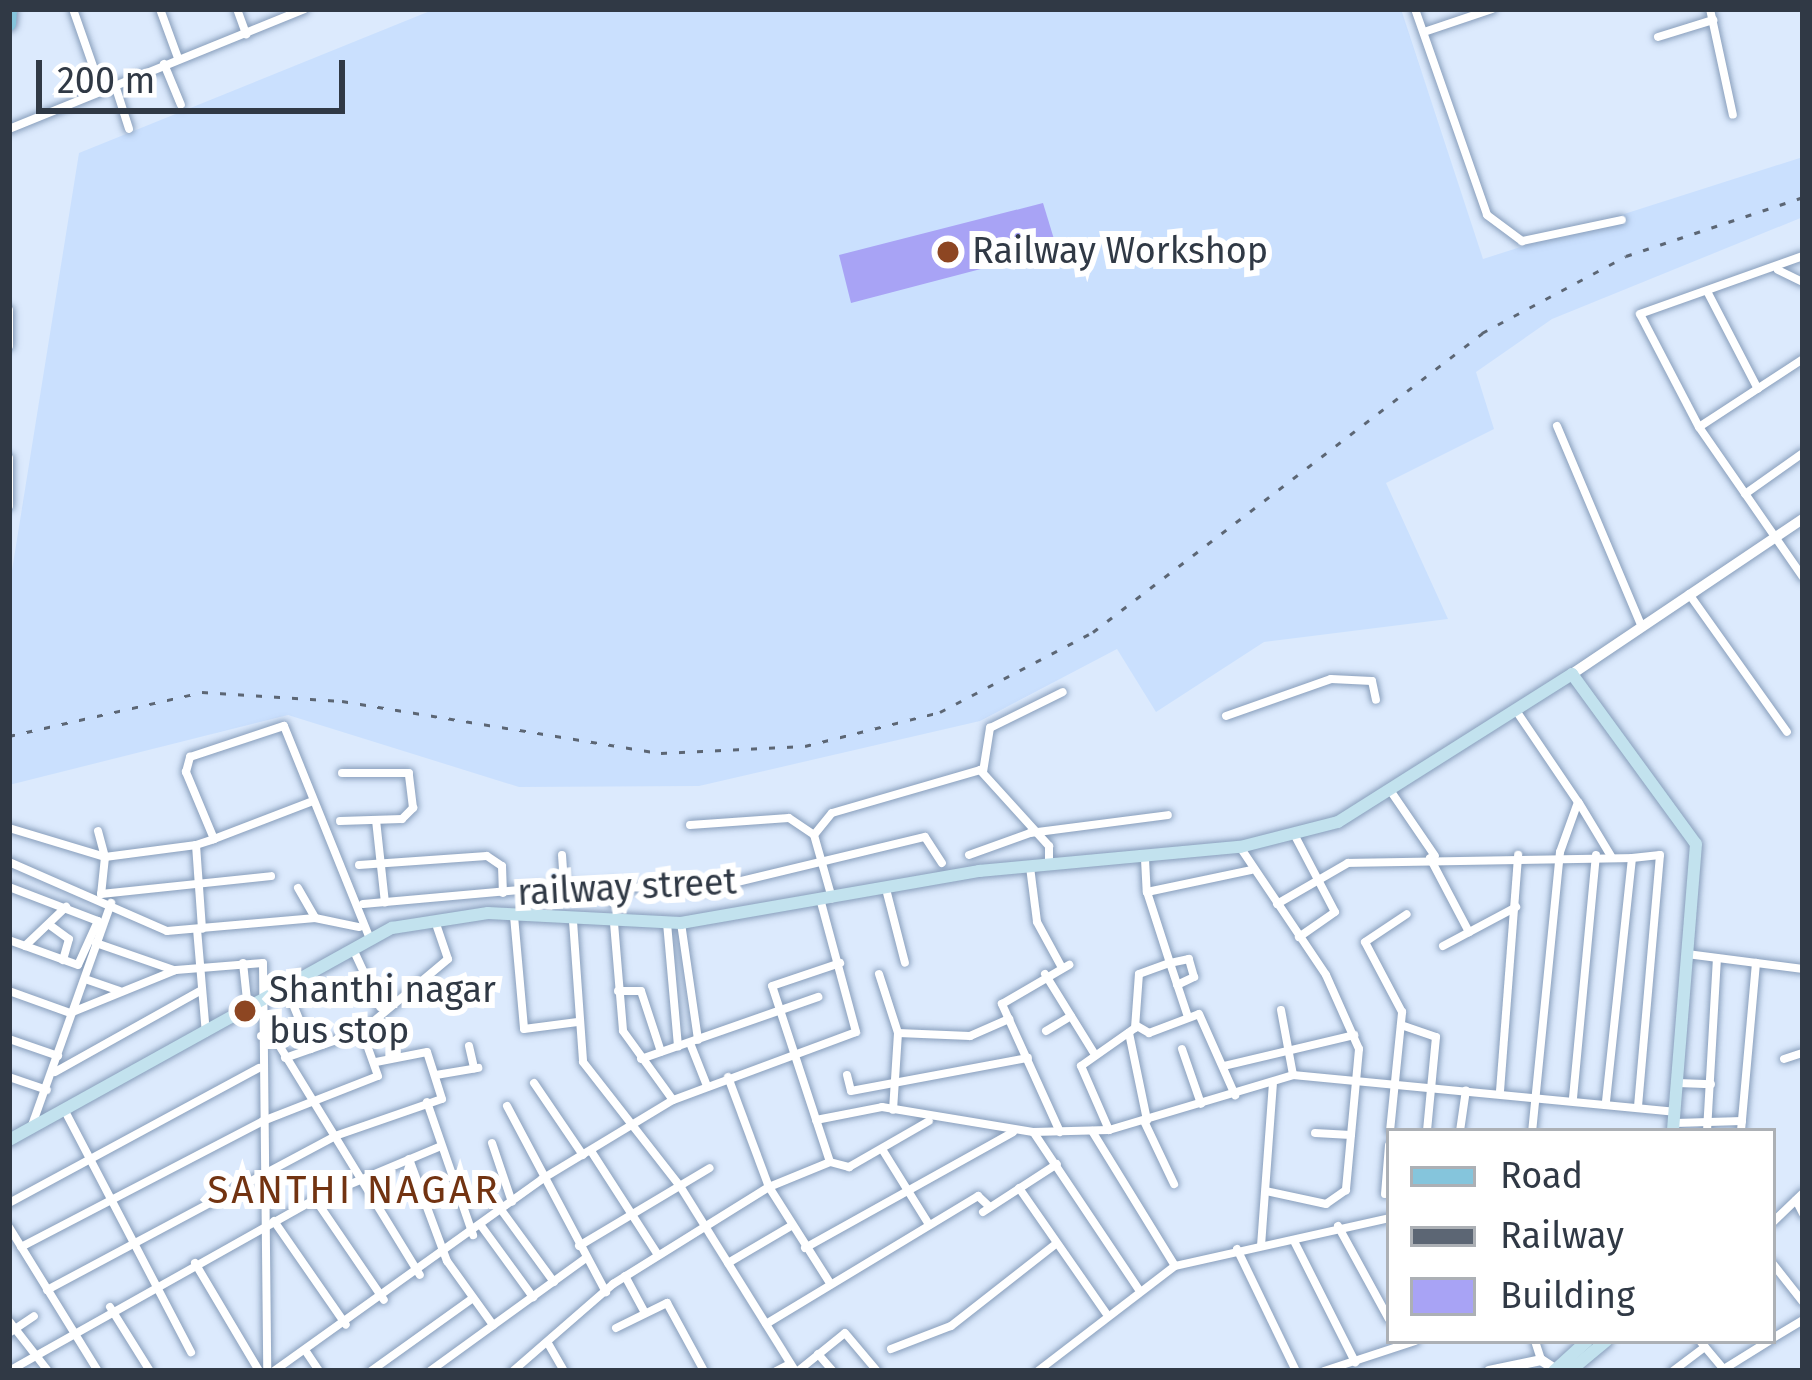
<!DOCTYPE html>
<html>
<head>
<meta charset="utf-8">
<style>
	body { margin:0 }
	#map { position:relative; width:1812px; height:1380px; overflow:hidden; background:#dceafd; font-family:"Fira Sans",sans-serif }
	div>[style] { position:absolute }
	.built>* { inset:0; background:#cae0fe }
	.building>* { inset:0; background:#a8a3f5 }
	.roads { filter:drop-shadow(0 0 3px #889ebb) drop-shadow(0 0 3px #889ebb) }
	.minor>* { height:8px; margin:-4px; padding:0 4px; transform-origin:4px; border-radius:4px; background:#fff }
	.tertiary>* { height:10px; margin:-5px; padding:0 5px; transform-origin:5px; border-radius:5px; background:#fff }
	.secondary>* { height:12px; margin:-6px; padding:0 6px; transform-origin:6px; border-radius:6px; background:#c2e2ee }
	.primary>* { height:14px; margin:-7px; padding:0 7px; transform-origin:7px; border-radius:7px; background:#85c5dc }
	.rail>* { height:3px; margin-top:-1.5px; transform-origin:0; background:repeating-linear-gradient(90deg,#5c6674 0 6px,transparent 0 18px) }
	.dots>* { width:33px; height:33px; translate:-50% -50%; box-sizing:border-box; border:6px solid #fff; border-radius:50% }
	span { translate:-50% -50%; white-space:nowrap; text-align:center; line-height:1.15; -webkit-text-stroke:12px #fff; paint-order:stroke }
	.poi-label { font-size:36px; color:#303945 }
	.left { translate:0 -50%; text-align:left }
	.street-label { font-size:36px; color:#303945 }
	.neighbourhood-label { font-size:39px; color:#723311; letter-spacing:3px }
	.frame { position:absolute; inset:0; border:12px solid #303945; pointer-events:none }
	.legend { position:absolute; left:1386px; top:1128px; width:390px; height:216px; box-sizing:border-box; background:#fff; border:3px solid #acb0b5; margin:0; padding:15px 21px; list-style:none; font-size:36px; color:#303945 }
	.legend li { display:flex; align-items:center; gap:24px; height:60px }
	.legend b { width:60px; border:3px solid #acb0b5 }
	.scale { position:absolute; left:36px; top:60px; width:309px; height:54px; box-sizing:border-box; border:6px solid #303945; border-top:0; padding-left:15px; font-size:36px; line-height:42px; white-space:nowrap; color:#303945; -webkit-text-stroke:9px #fff; paint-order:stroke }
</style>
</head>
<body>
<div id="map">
	<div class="built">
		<i style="clip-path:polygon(435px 9px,1401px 9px,1483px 259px,1803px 157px,1803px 217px,1552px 319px,1476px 372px,1494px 429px,1386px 483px,1448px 619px,1264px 642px,1156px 712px,1117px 649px,980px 721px,699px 786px,519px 787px,288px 715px,9px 785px,9px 589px,79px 153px)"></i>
	</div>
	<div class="building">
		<i style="clip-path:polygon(1043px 203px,1057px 249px,851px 303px,839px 255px)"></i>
	</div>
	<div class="roads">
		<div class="minor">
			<i style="left:73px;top:9px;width:85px;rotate:70.7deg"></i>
			<i style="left:160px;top:9px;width:52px;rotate:69.8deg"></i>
			<i style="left:237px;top:9px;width:27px;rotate:70deg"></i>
			<i style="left:1415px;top:9px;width:218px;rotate:70.7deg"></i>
			<i style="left:1487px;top:215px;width:44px;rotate:36.6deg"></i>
			<i style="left:1522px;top:241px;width:102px;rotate:-11.9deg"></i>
			<i style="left:1710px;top:9px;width:108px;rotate:77.8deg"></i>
			<i style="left:1424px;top:32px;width:72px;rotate:-18.7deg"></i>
			<i style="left:1658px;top:37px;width:58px;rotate:-17.2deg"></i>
			<i style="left:164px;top:64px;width:44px;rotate:67.5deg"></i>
			<i style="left:115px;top:85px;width:46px;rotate:72.3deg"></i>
			<i style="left:9px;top:129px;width:319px;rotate:-22.1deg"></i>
			<i style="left:1778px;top:270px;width:28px;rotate:26deg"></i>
			<i style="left:1708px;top:293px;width:108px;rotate:62.5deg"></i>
			<i style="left:9px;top:310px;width:36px;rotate:90deg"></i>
			<i style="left:1803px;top:359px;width:124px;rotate:146.8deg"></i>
			<i style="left:1699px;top:427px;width:183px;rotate:55.3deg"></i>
			<i style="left:1557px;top:426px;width:216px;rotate:67.1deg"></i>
			<i style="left:1699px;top:427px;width:127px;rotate:-117.6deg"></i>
			<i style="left:1640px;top:314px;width:173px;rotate:-19.6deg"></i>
			<i style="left:9px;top:458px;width:48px;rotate:90deg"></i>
			<i style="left:1745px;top:494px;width:71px;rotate:-35.3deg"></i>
			<i style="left:1689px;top:594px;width:169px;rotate:54.6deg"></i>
			<i style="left:1517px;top:712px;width:109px;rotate:55.9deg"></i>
			<i style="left:1578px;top:802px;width:53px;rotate:109.8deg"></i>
			<i style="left:1560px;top:852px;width:280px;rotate:95.7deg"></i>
			<i style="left:1226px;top:716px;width:111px;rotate:-19.4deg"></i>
			<i style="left:1331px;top:679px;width:41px;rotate:2.8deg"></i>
			<i style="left:1372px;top:681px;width:19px;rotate:78deg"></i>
			<i style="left:983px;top:772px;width:45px;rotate:-81deg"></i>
			<i style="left:990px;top:728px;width:81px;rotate:-26.3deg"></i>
			<i style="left:1392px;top:793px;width:76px;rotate:55.7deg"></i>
			<i style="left:1579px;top:803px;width:62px;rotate:58.9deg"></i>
			<i style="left:376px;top:820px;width:83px;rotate:83.8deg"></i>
			<i style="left:340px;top:821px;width:62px;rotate:-1.8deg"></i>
			<i style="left:402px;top:819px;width:16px;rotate:-45deg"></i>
			<i style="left:413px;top:808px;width:35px;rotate:-97deg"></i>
			<i style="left:409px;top:773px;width:67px;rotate:180deg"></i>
			<i style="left:690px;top:825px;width:99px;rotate:-4deg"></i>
			<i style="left:789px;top:818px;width:30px;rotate:34deg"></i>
			<i style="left:814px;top:835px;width:66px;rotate:74.1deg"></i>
			<i style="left:9px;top:828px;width:100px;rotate:16.8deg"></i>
			<i style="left:105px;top:857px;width:37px;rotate:96deg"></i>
			<i style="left:101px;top:894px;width:171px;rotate:-6deg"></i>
			<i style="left:98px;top:831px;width:27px;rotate:75deg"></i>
			<i style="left:105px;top:857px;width:92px;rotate:-7.5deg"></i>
			<i style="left:196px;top:845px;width:84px;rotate:85.9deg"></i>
			<i style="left:1294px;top:834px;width:88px;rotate:62.3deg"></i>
			<i style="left:1335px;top:912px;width:44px;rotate:145.2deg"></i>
			<i style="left:814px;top:835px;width:28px;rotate:-51deg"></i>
			<i style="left:832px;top:813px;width:154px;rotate:-16.2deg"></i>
			<i style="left:980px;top:770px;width:103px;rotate:47.8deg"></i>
			<i style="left:1049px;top:846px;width:17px;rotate:90deg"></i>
			<i style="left:214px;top:839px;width:106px;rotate:-21deg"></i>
			<i style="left:196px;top:845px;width:19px;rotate:-18deg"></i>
			<i style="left:214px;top:839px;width:73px;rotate:-112.7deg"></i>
			<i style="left:186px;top:772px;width:16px;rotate:-75deg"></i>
			<i style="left:190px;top:757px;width:99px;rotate:-18.3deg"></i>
			<i style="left:284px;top:726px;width:230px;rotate:68deg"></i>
			<i style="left:1240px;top:847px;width:154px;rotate:56.1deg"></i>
			<i style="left:1326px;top:975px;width:81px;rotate:66deg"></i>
			<i style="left:1359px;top:1049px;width:142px;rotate:95.3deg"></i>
			<i style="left:1346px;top:1190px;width:24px;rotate:145deg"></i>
			<i style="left:1326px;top:1204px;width:61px;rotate:-167.8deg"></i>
			<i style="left:562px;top:855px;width:31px;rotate:86deg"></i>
			<i style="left:969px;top:855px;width:65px;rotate:-19.8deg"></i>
			<i style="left:1030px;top:833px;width:139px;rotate:-7.4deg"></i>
			<i style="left:1430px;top:858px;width:84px;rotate:62.2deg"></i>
			<i style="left:1632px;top:858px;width:28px;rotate:-6deg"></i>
			<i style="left:1660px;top:855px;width:253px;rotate:95deg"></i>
			<i style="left:1145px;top:859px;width:33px;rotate:87deg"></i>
			<i style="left:1147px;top:892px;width:106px;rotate:-11.9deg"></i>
			<i style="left:9px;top:862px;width:172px;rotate:23.6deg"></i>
			<i style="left:167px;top:931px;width:149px;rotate:-5deg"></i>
			<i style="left:315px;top:918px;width:45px;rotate:11.6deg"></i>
			<i style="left:359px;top:865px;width:128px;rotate:-4deg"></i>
			<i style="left:487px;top:856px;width:18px;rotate:34deg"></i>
			<i style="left:502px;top:866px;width:27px;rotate:88deg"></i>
			<i style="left:1030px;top:867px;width:55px;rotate:82.7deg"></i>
			<i style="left:1037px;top:922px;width:50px;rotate:61.4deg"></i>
			<i style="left:611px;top:884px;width:19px;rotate:84deg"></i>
			<i style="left:9px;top:887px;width:95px;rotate:20.9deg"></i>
			<i style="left:98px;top:921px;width:48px;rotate:114.4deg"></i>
			<i style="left:78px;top:965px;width:73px;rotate:-160.1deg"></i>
			<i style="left:298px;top:888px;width:34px;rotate:60deg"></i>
			<i style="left:886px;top:889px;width:76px;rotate:75.6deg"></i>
			<i style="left:363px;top:904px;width:202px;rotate:-5.1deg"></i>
			<i style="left:564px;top:886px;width:144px;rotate:1.2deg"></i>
			<i style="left:708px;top:889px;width:223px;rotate:-13.5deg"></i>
			<i style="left:925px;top:837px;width:31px;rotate:57deg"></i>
			<i style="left:1277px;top:904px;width:82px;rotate:-30deg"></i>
			<i style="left:1348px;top:863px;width:284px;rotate:-1deg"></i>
			<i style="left:1632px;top:858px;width:246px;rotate:96.1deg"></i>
			<i style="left:514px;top:916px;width:113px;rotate:84.9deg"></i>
			<i style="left:524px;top:1029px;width:54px;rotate:-7.4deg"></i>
			<i style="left:573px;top:921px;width:141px;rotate:85.9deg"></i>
			<i style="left:583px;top:1062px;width:157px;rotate:52deg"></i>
			<i style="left:680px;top:1186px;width:218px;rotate:58.1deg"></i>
			<i style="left:614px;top:923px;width:108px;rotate:85.2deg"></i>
			<i style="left:623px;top:1031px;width:85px;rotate:54.1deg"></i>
			<i style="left:667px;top:923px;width:124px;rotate:84.9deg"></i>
			<i style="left:681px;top:923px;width:118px;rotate:81.7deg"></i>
			<i style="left:51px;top:926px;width:22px;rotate:36deg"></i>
			<i style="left:69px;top:939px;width:22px;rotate:106deg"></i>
			<i style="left:197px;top:929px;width:104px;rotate:85.1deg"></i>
			<i style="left:96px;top:943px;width:83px;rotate:19.1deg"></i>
			<i style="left:25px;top:946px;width:57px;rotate:-43.6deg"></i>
			<i style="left:1443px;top:946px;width:83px;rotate:-28.1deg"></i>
			<i style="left:353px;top:949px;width:64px;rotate:65deg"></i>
			<i style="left:1687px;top:954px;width:117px;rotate:7.4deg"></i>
			<i style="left:243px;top:963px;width:46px;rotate:83.8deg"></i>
			<i style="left:879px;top:974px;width:62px;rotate:72.1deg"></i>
			<i style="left:898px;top:1033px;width:77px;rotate:93.7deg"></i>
			<i style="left:1045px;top:974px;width:93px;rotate:58.2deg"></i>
			<i style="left:85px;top:979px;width:36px;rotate:19deg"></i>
			<i style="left:1177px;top:985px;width:19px;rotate:-25deg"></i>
			<i style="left:1194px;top:977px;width:19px;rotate:-106deg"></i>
			<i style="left:1189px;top:959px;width:19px;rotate:168deg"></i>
			<i style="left:1170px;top:963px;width:57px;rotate:71.6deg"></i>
			<i style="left:286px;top:987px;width:67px;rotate:68deg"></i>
			<i style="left:9px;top:991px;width:65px;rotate:19.8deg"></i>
			<i style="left:70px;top:1013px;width:114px;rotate:-22.1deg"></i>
			<i style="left:176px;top:970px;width:87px;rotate:-4.6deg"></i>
			<i style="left:263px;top:963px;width:408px;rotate:89.4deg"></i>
			<i style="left:618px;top:991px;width:23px"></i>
			<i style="left:641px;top:991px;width:64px;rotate:71.8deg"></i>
			<i style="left:1281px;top:1010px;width:66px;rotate:79.5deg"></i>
			<i style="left:1401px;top:1025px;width:37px;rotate:19deg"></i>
			<i style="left:1436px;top:1037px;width:94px;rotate:95.5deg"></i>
			<i style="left:1137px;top:1026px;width:14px;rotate:30deg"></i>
			<i style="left:1149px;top:1033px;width:53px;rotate:-20.8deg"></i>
			<i style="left:1199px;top:1014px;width:89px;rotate:66deg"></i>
			<i style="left:1046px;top:1031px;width:29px;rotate:-31deg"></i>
			<i style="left:898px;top:1033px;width:72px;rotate:2.4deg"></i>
			<i style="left:970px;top:1036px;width:43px;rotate:-23.6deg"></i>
			<i style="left:1129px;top:1033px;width:89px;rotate:78.3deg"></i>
			<i style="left:261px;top:1036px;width:13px;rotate:4deg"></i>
			<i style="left:274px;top:1037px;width:279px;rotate:58.5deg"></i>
			<i style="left:274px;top:1037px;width:30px;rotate:-24deg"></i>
			<i style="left:9px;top:1039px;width:52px;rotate:19.1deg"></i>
			<i style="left:690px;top:1043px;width:46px;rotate:68.4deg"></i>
			<i style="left:469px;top:1046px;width:23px;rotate:77deg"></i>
			<i style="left:1182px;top:1049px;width:58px;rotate:70.9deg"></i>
			<i style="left:285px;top:1058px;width:82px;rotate:-19.3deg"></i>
			<i style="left:362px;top:1031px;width:112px;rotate:-39.9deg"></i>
			<i style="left:448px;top:959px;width:40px;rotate:-108.9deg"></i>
			<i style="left:641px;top:1059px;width:188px;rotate:-19.3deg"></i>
			<i style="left:1784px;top:1059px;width:20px;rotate:-18deg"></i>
			<i style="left:1224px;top:1066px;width:134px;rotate:-13.4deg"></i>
			<i style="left:55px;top:1072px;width:166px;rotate:-29.2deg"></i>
			<i style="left:436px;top:1075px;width:43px;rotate:-9.5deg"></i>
			<i style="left:847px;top:1075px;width:16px;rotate:76deg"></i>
			<i style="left:851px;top:1091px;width:180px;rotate:-10.6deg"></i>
			<i style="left:9px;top:1077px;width:40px;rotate:18.9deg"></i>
			<i style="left:728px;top:1077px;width:117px;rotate:69.6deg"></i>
			<i style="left:769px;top:1187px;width:114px;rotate:57.6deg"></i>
			<i style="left:534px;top:1083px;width:87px;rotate:55.8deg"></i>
			<i style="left:1678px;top:1083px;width:33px;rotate:2deg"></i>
			<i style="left:1500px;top:1091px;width:237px;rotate:-85.6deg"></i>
			<i style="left:1573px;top:1098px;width:244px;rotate:-84.6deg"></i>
			<i style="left:427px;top:1102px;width:141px;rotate:70.9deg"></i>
			<i style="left:507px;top:1106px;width:211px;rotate:62deg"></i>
			<i style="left:66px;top:1113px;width:270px;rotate:62.4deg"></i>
			<i style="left:816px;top:1120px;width:67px;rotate:-11.1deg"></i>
			<i style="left:882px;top:1107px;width:153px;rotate:9.4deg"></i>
			<i style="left:1033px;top:1132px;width:76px;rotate:-1.5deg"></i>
			<i style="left:1109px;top:1130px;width:192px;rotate:-16.6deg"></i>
			<i style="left:1293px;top:1075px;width:383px;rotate:5.5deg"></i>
			<i style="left:1144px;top:1121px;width:70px;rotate:64.5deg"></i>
			<i style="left:1675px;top:1123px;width:67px;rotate:-1.7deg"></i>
			<i style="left:31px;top:1128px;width:239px;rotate:-70.4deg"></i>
			<i style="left:1109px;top:1130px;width:70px;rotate:-113.6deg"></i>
			<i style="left:1081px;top:1066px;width:66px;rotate:-35.1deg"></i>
			<i style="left:1135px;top:1028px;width:54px;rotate:-85.8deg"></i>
			<i style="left:1139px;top:974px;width:33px;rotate:-20deg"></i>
			<i style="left:1170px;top:963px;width:75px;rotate:-107.9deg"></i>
			<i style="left:1092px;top:1131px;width:158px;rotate:58.4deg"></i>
			<i style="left:1390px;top:1131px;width:120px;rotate:-84.2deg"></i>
			<i style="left:1402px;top:1012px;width:79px;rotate:-117.9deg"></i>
			<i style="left:1365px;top:942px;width:50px;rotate:-33.7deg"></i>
			<i style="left:1460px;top:1131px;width:41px;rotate:-81.7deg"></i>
			<i style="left:1707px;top:1131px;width:173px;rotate:-86.7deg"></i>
			<i style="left:1741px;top:1131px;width:169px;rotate:-84.9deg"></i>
			<i style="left:1060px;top:1132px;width:141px;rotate:-114.4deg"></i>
			<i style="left:1002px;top:1004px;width:78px;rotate:-30.2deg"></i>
			<i style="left:1034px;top:1133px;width:189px;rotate:56.2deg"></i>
			<i style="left:1315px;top:1133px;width:36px;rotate:3deg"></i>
			<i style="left:492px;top:1143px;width:62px;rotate:71.3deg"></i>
			<i style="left:882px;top:1149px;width:87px;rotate:58.1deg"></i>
			<i style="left:591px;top:1151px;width:124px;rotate:57.2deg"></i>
			<i style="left:409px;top:1159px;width:109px;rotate:69.6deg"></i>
			<i style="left:447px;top:1261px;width:79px;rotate:54.3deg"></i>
			<i style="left:830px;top:1162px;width:185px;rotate:-108.2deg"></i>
			<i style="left:772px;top:986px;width:72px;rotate:-18.7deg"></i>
			<i style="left:1019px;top:1188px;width:152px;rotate:55.2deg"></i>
			<i style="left:1385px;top:1194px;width:49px;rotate:-85.3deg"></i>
			<i style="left:315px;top:1199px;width:122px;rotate:55.7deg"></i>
			<i style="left:1796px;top:1200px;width:16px;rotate:63deg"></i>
			<i style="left:9px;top:1203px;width:284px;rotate:-28.4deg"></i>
			<i style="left:502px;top:1211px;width:88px;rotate:53.8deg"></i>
			<i style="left:983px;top:1212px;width:88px;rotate:-33deg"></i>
			<i style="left:274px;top:1221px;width:126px;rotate:55.3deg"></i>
			<i style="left:1773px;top:1222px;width:42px;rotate:-44deg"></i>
			<i style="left:1338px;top:1226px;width:106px;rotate:61.3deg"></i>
			<i style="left:9px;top:1227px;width:169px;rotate:58.3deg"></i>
			<i style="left:482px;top:1227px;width:87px;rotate:53.9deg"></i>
			<i style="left:1294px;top:1241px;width:136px;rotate:63.2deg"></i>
			<i style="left:579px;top:1246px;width:152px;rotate:-30.8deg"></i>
			<i style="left:1261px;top:1246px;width:162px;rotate:-85.8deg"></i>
			<i style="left:21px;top:1247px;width:273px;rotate:-27.5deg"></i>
			<i style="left:263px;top:1121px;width:123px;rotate:-21.4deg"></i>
			<i style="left:378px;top:1076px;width:48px;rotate:-109.6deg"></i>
			<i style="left:805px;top:1248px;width:238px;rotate:-29.1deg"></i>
			<i style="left:1237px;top:1249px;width:136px;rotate:64.2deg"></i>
			<i style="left:195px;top:1263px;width:126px;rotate:59.3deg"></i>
			<i style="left:728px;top:1263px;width:73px;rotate:-30.4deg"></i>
			<i style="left:1773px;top:1264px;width:48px;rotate:51.7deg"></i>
			<i style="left:625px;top:1276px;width:42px;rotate:61.6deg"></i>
			<i style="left:47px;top:1290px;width:327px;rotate:-28.1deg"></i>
			<i style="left:335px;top:1136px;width:113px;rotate:-19.1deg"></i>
			<i style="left:442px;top:1099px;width:49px;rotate:-107.7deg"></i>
			<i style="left:427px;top:1052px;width:52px;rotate:168.9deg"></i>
			<i style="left:110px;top:1307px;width:75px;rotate:58deg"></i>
			<i style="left:9px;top:1321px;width:63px;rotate:52deg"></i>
			<i style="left:766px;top:1324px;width:248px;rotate:-31.1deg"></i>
			<i style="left:978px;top:1196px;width:16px;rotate:43deg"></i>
			<i style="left:616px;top:1328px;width:57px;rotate:-26.1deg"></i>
			<i style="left:667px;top:1303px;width:77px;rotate:61.4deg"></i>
			<i style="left:9px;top:1333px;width:30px;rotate:-34deg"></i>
			<i style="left:1773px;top:1338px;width:35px;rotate:-31deg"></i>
			<i style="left:1535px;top:1341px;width:20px;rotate:72deg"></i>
			<i style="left:1700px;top:1341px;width:39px;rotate:50deg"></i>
			<i style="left:549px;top:1345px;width:30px;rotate:60deg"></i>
			<i style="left:891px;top:1349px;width:64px;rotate:-21deg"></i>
			<i style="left:951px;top:1326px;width:130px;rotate:-38.1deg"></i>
			<i style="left:307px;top:1353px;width:22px;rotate:56deg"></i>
			<i style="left:818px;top:1354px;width:23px;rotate:49deg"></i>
			<i style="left:1724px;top:1369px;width:53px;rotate:-31.9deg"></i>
			<i style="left:9px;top:1371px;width:351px;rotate:-29.3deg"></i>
			<i style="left:315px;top:1199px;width:134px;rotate:-22.8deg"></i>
			<i style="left:274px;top:1371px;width:330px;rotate:-35.6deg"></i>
			<i style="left:542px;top:1179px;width:153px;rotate:-31.1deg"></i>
			<i style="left:673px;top:1100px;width:195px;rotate:-20.4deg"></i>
			<i style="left:856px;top:1032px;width:135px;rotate:-105.1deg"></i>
			<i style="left:371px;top:1371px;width:125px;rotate:-35.6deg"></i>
			<i style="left:430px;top:1371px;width:193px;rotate:-35.9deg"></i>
			<i style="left:513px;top:1371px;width:133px;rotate:-41deg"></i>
			<i style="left:613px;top:1284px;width:184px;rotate:-31.9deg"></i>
			<i style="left:769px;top:1187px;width:66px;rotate:-22.3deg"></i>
			<i style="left:830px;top:1162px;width:20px;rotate:15deg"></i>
			<i style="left:849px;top:1167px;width:92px;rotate:-29.9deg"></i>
			<i style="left:776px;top:1371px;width:16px;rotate:-27deg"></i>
			<i style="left:798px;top:1371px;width:60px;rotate:-39deg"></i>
			<i style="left:845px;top:1333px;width:50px;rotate:49.9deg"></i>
			<i style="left:1038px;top:1371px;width:173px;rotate:-37.5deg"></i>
			<i style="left:1175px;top:1266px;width:219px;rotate:-12.6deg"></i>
			<i style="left:1324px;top:1371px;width:96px;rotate:-18.2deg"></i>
			<i style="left:1673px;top:1371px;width:40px;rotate:-37deg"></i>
		</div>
		<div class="tertiary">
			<i style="left:1572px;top:674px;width:278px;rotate:-33.9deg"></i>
			<i style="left:1489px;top:1371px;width:53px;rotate:-11.9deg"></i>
			<i style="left:1541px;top:1360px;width:17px;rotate:33deg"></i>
		</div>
		<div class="secondary">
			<i style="left:9px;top:1140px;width:438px;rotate:-29deg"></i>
			<i style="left:392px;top:928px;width:97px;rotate:-8.9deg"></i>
			<i style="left:488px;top:913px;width:193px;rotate:3deg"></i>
			<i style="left:681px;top:923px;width:303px;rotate:-9.9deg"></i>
			<i style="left:979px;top:871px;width:262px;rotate:-5.3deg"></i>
			<i style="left:1240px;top:847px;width:101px;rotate:-14.3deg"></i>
			<i style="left:1338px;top:822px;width:277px;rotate:-32.3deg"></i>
			<i style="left:1572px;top:674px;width:210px;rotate:53.9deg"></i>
			<i style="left:1696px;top:844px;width:288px;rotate:94.6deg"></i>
			<i style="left:1554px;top:1371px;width:45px;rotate:-42.3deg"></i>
			<i style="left:1570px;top:1371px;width:47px;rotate:-39.8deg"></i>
		</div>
		<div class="primary">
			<i style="left:9px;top:24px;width:15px;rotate:-86deg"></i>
		</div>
	</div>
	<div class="rail">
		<i style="left:9px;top:736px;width:198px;rotate:-12.8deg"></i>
		<i style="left:202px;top:692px;width:140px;rotate:3.7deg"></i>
		<i style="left:342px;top:701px;width:323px;rotate:9.3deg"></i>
		<i style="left:661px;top:753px;width:144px;rotate:-2.8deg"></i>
		<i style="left:805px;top:746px;width:139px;rotate:-14.1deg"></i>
		<i style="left:940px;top:712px;width:173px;rotate:-27.6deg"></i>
		<i style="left:1093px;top:632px;width:491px;rotate:-37.5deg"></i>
		<i style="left:1482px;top:333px;width:163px;rotate:-28.1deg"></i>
		<i style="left:1626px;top:256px;width:187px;rotate:-18.4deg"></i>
	</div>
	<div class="dots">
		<i style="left:948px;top:252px;background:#8d4622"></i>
		<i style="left:245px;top:1011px;background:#8d4622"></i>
	</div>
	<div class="poi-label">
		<span class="left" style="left:972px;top:252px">Railway Workshop</span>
		<span class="left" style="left:269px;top:1011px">Shanthi nagar<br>bus stop</span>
	</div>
	<div class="street-label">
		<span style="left:627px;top:888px;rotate:-3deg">railway street</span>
	</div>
	<div class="neighbourhood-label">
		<span style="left:354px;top:1190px">SANTHI NAGAR</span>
	</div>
	<div class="frame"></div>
	<ul class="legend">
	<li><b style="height:15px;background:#85c5dc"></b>Road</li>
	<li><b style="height:15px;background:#5c6674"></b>Railway</li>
	<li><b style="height:33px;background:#a8a3f5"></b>Building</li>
	</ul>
	<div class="scale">200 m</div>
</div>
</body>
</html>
